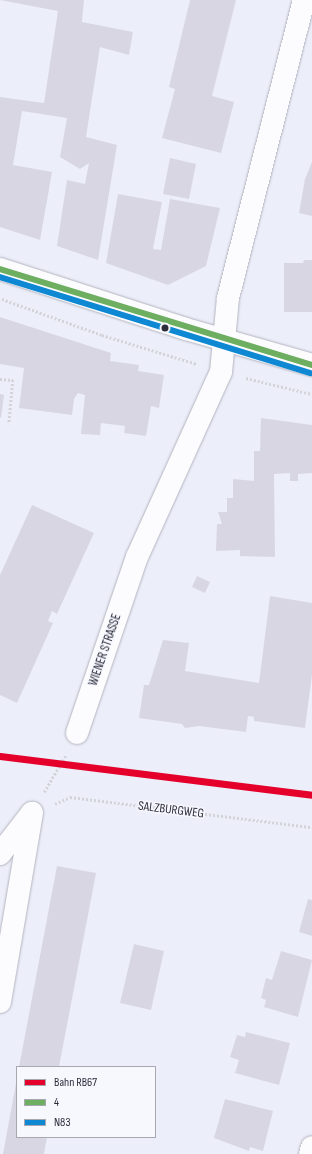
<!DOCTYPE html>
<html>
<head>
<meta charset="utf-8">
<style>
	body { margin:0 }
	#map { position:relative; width:312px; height:1154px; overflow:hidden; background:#eceef9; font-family:"Sofia Sans Condensed",sans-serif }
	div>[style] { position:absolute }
	.building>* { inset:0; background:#d9d6e4 }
	.path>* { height:2.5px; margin-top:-1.25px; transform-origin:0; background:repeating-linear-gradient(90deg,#d3d4d8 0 2px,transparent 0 4px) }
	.roads { filter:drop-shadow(0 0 1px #b3b4bf) drop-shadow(0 0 1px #b3b4bf) }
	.minor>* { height:22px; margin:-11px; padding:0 11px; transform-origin:11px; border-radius:11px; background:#fcfcfe }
	.bus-1>* { height:6px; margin:-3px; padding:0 3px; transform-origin:3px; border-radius:3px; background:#6dae60 }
	.bus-2>* { height:6px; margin:-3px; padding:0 3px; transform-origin:3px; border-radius:3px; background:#0e88d3 }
	.rail-1>* { height:7px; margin:-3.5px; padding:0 3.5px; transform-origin:3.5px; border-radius:3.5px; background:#e4002b }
	.dots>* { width:11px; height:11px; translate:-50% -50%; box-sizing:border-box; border:2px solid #f7f8fe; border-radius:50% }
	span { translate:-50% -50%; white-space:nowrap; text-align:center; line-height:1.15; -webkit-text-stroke:3px #f7f8fe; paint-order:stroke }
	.street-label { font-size:13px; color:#2c2d3a }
	.legend { position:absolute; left:16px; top:1066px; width:140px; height:72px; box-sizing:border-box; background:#f7f8fe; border:1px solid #a6a7b0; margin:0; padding:5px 7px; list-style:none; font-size:12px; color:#2c2d3a }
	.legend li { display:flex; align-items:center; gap:8px; height:20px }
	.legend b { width:20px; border:1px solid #a6a7b0 }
</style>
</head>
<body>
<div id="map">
	<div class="building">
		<i style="clip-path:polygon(0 0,84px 0,82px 22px,133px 32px,129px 55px,100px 47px,86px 137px,117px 145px,98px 260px,57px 246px,67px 180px,85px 184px,89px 163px,80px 169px,60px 157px,67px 118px,22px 111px,13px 165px,52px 172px,40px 240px,0 227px,0 97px,44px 103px,58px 11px)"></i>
		<i style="clip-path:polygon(190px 0,236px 0,212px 96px,234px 102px,221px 153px,162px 138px,175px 89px,169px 87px)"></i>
		<i style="clip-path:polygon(170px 158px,196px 164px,189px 199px,163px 194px)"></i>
		<i style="clip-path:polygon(312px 162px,312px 216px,299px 213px,305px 179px)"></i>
		<i style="clip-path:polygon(118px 194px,162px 202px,153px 249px,161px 250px,170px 199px,220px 208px,206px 266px,168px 285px,106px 263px)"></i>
		<i style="clip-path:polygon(304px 260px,312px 260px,312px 312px,284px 312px,284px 263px,303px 263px)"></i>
		<i style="clip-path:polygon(0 317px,111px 353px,110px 361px,139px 365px,138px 371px,164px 375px,159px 408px,151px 406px,146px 436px,124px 433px,125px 426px,101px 423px,100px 435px,81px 434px,85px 395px,78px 393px,74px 399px,72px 415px,19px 408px,24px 368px,0 364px)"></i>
		<i style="clip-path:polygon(0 394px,4px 395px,1px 418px,0 417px)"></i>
		<i style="clip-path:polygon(261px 418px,312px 425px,312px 473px,298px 474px,298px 481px,290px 481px,290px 473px,274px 474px,275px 557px,240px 556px,240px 550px,216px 551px,217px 524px,222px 524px,218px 512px,227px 512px,227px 498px,233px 498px,233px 479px,254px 481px,254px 451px,260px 451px)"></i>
		<i style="clip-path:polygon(32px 505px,94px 533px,57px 614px,52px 611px,48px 621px,53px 623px,17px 703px,0 695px,0 575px)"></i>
		<i style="clip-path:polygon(197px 576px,210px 582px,205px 593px,192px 587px)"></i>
		<i style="clip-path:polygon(270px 596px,312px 603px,312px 675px,305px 728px,254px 721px,254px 717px,248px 716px,246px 732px,199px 726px,185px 728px,182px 724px,139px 718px,144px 685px,149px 685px,163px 640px,189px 643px,185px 671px,259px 683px)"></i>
		<i style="clip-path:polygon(57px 866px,96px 873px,59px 1067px,19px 1067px)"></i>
		<i style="clip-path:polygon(308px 899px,312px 900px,312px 936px,299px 932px)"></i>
		<i style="clip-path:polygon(134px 944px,164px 951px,151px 1010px,120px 1003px)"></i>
		<i style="clip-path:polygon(281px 951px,312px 960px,298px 1017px,264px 1007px,266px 1000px,261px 998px,266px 978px,272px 980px)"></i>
		<i style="clip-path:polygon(246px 1032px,290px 1043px,279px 1085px,235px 1073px,239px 1060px,230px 1057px,237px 1035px,245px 1037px)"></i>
		<i style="clip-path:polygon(16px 1083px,17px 1137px,47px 1137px,44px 1154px,3px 1154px)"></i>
		<i style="clip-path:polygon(225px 1099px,273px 1111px,263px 1151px,250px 1147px,249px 1151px,214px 1138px)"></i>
	</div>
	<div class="path">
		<i style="left:2px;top:299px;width:106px;rotate:19.8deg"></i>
		<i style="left:102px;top:335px;width:99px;rotate:17deg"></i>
		<i style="left:246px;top:378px;width:68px;rotate:13.6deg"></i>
		<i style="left:0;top:379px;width:13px;rotate:4deg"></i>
		<i style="left:13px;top:380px;width:44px;rotate:95.2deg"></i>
		<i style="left:44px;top:792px;width:43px;rotate:-59.3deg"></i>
		<i style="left:55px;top:804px;width:17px;rotate:-25deg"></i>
		<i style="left:70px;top:797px;width:244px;rotate:7.1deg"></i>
	</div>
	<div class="roads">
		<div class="minor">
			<i style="left:0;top:269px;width:195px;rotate:17.9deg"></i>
			<i style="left:186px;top:329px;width:131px;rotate:15.9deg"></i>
			<i style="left:77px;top:733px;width:186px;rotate:-71.2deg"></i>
			<i style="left:137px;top:557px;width:203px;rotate:-65.6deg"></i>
			<i style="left:221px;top:372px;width:74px;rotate:-84.6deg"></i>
			<i style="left:228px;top:298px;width:308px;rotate:-75.7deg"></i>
			<i style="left:0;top:854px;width:51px;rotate:-52.2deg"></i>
			<i style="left:0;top:1002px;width:192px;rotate:-80.4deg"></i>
			<i style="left:310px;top:1154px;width:7px;rotate:-74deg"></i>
		</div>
	</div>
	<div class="bus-1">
		<i style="left:0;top:269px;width:326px;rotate:17.1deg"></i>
	</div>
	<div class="bus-2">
		<i style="left:0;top:277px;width:325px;rotate:17.2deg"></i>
	</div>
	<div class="rail-1">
		<i style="left:0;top:756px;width:314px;rotate:7.1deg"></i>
	</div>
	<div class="dots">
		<i style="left:165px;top:328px;background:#2c2d3a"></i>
	</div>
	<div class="street-label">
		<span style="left:105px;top:650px;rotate:-71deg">WIENER STRASSE</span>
		<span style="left:171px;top:810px;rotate:7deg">SALZBURGWEG</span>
	</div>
	<ul class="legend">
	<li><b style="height:5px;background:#e4002b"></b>Bahn RB67</li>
	<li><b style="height:5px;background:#6dae60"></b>4</li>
	<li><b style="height:5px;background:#0e88d3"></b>N83</li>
	</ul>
</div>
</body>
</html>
